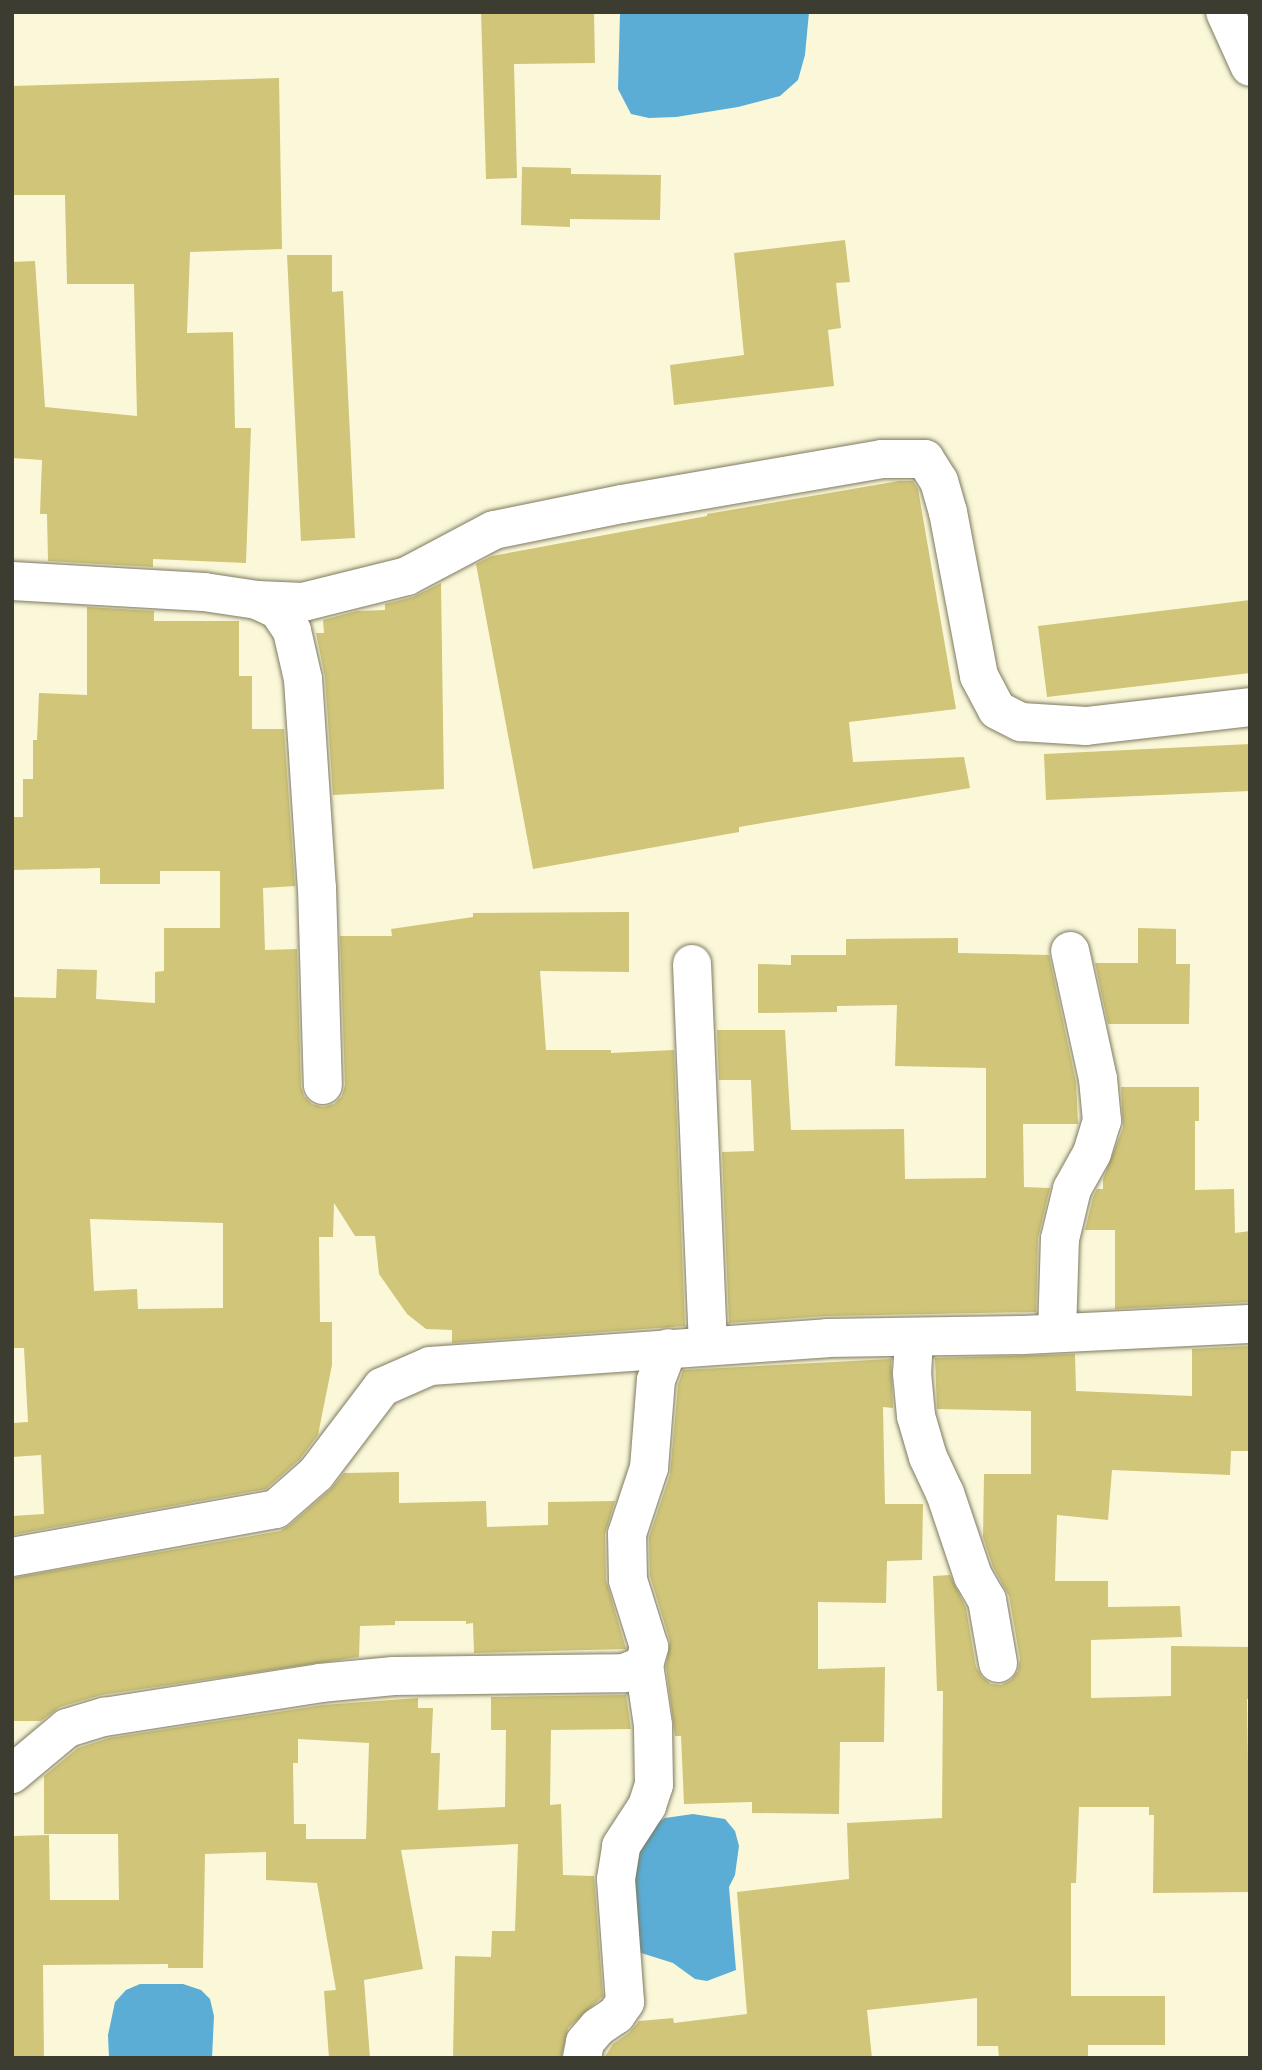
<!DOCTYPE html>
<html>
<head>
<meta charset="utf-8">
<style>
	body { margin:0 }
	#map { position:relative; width:1262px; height:2070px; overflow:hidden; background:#fbf8da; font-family:"Fira Sans",sans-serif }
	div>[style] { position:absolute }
	.water>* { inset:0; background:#5badd5 }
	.building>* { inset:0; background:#d0c578 }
	.roads { filter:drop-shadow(0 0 2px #7e7a60) drop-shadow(0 0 2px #7e7a60) }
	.minor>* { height:38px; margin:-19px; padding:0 19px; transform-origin:19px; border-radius:19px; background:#fff }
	span { translate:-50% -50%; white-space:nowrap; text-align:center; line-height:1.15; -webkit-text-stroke:5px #fbf8da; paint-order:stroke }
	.frame { position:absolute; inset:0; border:14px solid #3d3c30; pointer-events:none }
</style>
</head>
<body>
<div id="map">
	<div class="water">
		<i style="clip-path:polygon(620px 12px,809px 12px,805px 55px,798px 80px,780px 96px,738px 107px,676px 117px,649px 118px,631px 114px,618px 89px)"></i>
		<i style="clip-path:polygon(693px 1814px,725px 1819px,735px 1831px,739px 1846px,735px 1875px,729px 1887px,736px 1970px,707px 1981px,695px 1979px,673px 1963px,638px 1952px,629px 1916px,639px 1840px,649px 1828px,665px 1818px)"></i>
		<i style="clip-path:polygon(140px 1984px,183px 1984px,201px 1990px,210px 1999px,214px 2016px,212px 2058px,109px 2058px,108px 2035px,115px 2002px,126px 1990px)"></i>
	</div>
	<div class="building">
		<i style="clip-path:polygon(481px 12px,594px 12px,595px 63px,514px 64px,517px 178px,486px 179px)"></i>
		<i style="clip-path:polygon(279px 78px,282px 249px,190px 252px,187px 333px,233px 332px,235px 428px,251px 428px,246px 563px,153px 559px,153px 567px,48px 561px,47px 514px,40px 514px,42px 460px,12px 458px,12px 262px,35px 261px,45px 407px,137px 416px,134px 284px,67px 284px,65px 195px,12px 195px,12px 86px)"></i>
		<i style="clip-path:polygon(522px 167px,571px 168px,571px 174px,661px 175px,660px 220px,570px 219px,570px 227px,521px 225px)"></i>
		<i style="clip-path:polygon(845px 240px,850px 282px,836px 283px,841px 328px,828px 330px,834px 386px,674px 405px,670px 365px,744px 355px,734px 253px)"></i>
		<i style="clip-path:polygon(287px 255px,332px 255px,332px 292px,343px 291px,355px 538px,301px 541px)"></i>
		<i style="clip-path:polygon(899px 481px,913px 481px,918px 489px,956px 709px,849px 722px,853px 762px,964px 757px,970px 788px,739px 827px,739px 832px,533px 869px,476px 564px,492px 556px,707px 516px,707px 514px)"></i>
		<i style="clip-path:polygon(441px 583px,444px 789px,333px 795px,325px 677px,316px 633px,324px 633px,323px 620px,357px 611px,385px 610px,385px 604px,413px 597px)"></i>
		<i style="clip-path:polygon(1250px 600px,1250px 673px,1047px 697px,1038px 626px)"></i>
		<i style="clip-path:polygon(evenodd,87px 607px,154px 611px,154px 621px,239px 621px,239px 676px,252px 676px,252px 729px,284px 729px,295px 886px,263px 888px,265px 950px,297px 949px,301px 1086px,304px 1096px,312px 1104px,323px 1107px,334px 1104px,342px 1096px,345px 1085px,340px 936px,392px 936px,391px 929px,473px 917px,473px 913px,629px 912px,629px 972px,540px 971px,546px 1050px,611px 1050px,611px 1053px,674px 1050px,685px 1326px,452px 1343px,452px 1330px,426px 1329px,407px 1314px,379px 1274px,375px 1236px,355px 1236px,334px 1203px,333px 1237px,319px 1237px,320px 1322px,332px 1322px,332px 1365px,318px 1435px,300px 1459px,266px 1489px,12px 1535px,12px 1516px,44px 1514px,41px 1455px,12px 1457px,12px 1423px,28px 1422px,24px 1348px,14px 1348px,12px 997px,56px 998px,57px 969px,97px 970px,96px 999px,155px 1003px,155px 972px,164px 971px,164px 928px,220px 928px,220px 871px,160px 871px,160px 884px,100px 884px,100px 868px,12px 870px,12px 817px,23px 817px,23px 779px,33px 779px,33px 740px,37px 740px,39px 693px,87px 695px,87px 607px,90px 1219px,223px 1223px,223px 1308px,138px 1309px,137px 1289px,94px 1291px,90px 1219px)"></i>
		<i style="clip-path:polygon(1250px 744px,1250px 791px,1046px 800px,1044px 754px)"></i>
		<i style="clip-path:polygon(1138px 928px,1176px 929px,1176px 964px,1190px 964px,1189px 1024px,1108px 1024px,1095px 963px,1138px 963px)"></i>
		<i style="clip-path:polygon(958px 938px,958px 953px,1049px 955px,1076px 1082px,1078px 1124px,1023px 1124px,1024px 1187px,1050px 1188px,1038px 1238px,1036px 1312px,827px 1316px,729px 1323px,722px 1152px,754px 1151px,751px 1080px,719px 1080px,717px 1030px,785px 1030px,791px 1130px,904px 1129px,905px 1179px,986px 1178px,986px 1068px,895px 1066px,897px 1005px,837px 1006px,837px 1012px,758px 1013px,758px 964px,791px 965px,791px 955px,846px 955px,846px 939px)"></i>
		<i style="clip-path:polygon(1121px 1087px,1199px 1087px,1199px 1121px,1195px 1121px,1195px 1190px,1234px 1189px,1235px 1233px,1250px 1231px,1250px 1302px,1115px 1309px,1115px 1230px,1085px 1230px,1093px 1197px,1097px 1189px,1103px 1189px,1103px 1179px,1123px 1128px)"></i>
		<i style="clip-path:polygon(1250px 1346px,1250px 1451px,1231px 1451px,1230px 1475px,1112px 1470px,1108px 1520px,1057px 1515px,1055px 1581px,1108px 1581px,1108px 1607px,1180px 1606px,1182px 1637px,1091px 1640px,1091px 1698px,1171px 1696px,1171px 1646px,1250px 1647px,1250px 1699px,1247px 1699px,1250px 1892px,1153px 1893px,1154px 1815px,1149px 1815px,1149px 1807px,1079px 1807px,1076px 1883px,1071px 1883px,1071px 1996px,1165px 1996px,1165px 2045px,1088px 2045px,1088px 2058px,999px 2058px,998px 2046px,977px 2046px,977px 1998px,867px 2010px,872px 2058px,604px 2058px,613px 2044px,629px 2033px,639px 2021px,673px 2018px,674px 2023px,747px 2014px,737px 1892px,849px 1879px,847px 1823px,942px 1818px,943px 1691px,937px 1691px,933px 1576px,950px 1575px,966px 1608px,976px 1667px,982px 1677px,991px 1684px,1001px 1685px,1011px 1680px,1018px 1671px,1020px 1659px,1009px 1596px,993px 1567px,983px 1537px,984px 1474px,1031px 1474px,1031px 1411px,937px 1409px,935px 1358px,1075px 1354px,1076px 1391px,1192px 1396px,1192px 1349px)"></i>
		<i style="clip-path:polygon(891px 1359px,893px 1408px,883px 1407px,885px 1504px,923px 1504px,922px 1560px,887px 1561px,886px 1603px,818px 1602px,818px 1669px,885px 1667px,884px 1742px,840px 1742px,839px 1814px,752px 1813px,752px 1802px,684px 1804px,681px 1736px,675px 1736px,666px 1666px,670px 1641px,650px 1576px,649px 1537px,670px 1475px,678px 1385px,683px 1370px)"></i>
		<i style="clip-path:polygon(399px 1472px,399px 1503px,486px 1501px,487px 1527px,548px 1525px,548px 1502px,615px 1501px,605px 1534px,606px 1580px,626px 1649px,474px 1653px,473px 1623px,466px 1624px,466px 1621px,395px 1621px,395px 1625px,360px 1626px,359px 1657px,101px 1695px,60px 1707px,41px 1721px,12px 1721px,12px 1578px,280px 1531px,290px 1525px,330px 1490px,344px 1473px)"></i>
		<i style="clip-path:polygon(evenodd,626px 1695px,631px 1729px,551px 1730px,550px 1805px,561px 1804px,563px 1875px,594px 1876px,603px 1996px,568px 2028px,561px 2058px,453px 2058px,455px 1956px,491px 1957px,492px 1931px,515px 1931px,518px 1844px,401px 1850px,423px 1969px,364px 1980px,370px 2058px,329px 2058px,324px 1991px,336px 1990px,317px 1883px,266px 1880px,266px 1852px,205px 1854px,203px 1968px,168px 1968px,168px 1964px,43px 1965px,44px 2058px,12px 2058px,12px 1836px,49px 1835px,50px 1900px,119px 1900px,118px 1834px,44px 1834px,44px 1776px,78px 1748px,109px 1738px,323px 1705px,418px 1698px,418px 1708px,433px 1708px,431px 1753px,440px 1753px,438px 1810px,505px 1807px,506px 1730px,491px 1730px,491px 1697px,626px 1695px,298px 1739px,369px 1743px,366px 1839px,306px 1839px,306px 1824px,294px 1824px,293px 1763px,298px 1763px,298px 1739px)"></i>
	</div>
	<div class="roads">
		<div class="minor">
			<i style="left:1225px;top:12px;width:60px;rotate:65.6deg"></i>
			<i style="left:12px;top:581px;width:192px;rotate:3.3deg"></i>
			<i style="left:204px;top:592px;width:54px;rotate:8.6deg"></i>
			<i style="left:257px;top:600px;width:46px;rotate:2.5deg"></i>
			<i style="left:303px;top:602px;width:107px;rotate:-14deg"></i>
			<i style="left:407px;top:576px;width:98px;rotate:-27.9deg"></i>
			<i style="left:494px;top:530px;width:131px;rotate:-11.5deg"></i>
			<i style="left:622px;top:504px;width:264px;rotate:-9.8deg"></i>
			<i style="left:882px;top:459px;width:43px"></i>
			<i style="left:925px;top:459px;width:26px;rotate:58deg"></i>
			<i style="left:939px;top:481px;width:32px;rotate:74deg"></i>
			<i style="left:948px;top:512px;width:167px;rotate:79.3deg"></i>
			<i style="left:979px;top:676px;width:38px;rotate:62deg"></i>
			<i style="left:997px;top:710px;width:27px;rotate:27deg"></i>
			<i style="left:1021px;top:722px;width:65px;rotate:3.5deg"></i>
			<i style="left:1086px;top:726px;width:165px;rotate:-6.6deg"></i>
			<i style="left:257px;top:600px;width:23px;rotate:25deg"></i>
			<i style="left:278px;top:610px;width:25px;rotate:56deg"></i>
			<i style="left:292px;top:631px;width:49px;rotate:77.1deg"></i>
			<i style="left:303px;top:679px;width:209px;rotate:86.2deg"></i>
			<i style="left:317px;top:888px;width:197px;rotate:88.3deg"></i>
			<i style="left:692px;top:964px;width:381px;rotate:87.6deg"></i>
			<i style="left:1057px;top:1333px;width:94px;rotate:-88.2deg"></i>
			<i style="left:1060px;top:1239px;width:51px;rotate:-76.5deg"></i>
			<i style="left:1072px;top:1189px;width:41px;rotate:-60.9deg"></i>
			<i style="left:1092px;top:1153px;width:34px;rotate:-73deg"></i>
			<i style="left:1102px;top:1121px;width:42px;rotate:-95.4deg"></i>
			<i style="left:1098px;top:1079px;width:131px;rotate:-102.3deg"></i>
			<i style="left:914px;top:1337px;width:36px;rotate:93deg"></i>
			<i style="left:912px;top:1373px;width:43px;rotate:84.7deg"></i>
			<i style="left:916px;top:1416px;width:43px;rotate:73.7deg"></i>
			<i style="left:928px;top:1457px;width:40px;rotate:65deg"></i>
			<i style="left:945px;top:1493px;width:88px;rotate:71.4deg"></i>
			<i style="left:973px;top:1576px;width:28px;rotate:60deg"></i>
			<i style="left:987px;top:1600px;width:64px;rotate:80.1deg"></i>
			<i style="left:12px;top:1557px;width:268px;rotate:-10.3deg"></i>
			<i style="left:276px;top:1509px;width:53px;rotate:-41.2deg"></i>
			<i style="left:316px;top:1474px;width:109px;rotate:-52.8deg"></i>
			<i style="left:382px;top:1387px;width:52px;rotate:-23.6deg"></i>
			<i style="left:430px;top:1366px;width:398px;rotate:-4deg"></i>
			<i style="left:827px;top:1338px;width:195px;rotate:-0.9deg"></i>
			<i style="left:1022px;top:1335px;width:228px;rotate:-2.8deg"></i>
			<i style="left:12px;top:1774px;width:72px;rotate:-39.9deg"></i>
			<i style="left:67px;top:1728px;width:39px;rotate:-17deg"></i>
			<i style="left:104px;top:1717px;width:219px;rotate:-8.9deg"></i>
			<i style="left:320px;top:1683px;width:74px;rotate:-5.4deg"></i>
			<i style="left:394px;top:1676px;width:230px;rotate:-0.7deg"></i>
			<i style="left:624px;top:1673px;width:22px;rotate:-22deg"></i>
			<i style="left:644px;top:1665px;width:19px;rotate:-74deg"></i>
			<i style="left:649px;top:1647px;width:70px;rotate:-107.4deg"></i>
			<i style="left:628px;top:1580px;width:46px;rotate:-91.2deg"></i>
			<i style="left:627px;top:1534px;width:70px;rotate:-71.6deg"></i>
			<i style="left:649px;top:1468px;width:88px;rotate:-85.5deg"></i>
			<i style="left:656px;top:1380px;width:34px;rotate:-69deg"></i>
			<i style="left:582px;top:2058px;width:16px;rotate:-79deg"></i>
			<i style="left:585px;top:2042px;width:20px;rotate:-49deg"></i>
			<i style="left:598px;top:2027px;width:22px;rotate:-34deg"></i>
			<i style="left:616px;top:2015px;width:16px;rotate:-55deg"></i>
			<i style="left:625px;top:2002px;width:123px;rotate:-94.2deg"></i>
			<i style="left:616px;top:1879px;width:33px;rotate:-81deg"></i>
			<i style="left:621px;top:1846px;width:48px;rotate:-57deg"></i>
			<i style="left:647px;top:1806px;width:22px;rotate:-72deg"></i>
			<i style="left:654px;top:1785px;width:60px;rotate:-91deg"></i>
			<i style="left:653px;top:1725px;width:61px;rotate:-98.5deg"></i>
		</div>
	</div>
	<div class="frame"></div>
</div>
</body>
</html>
